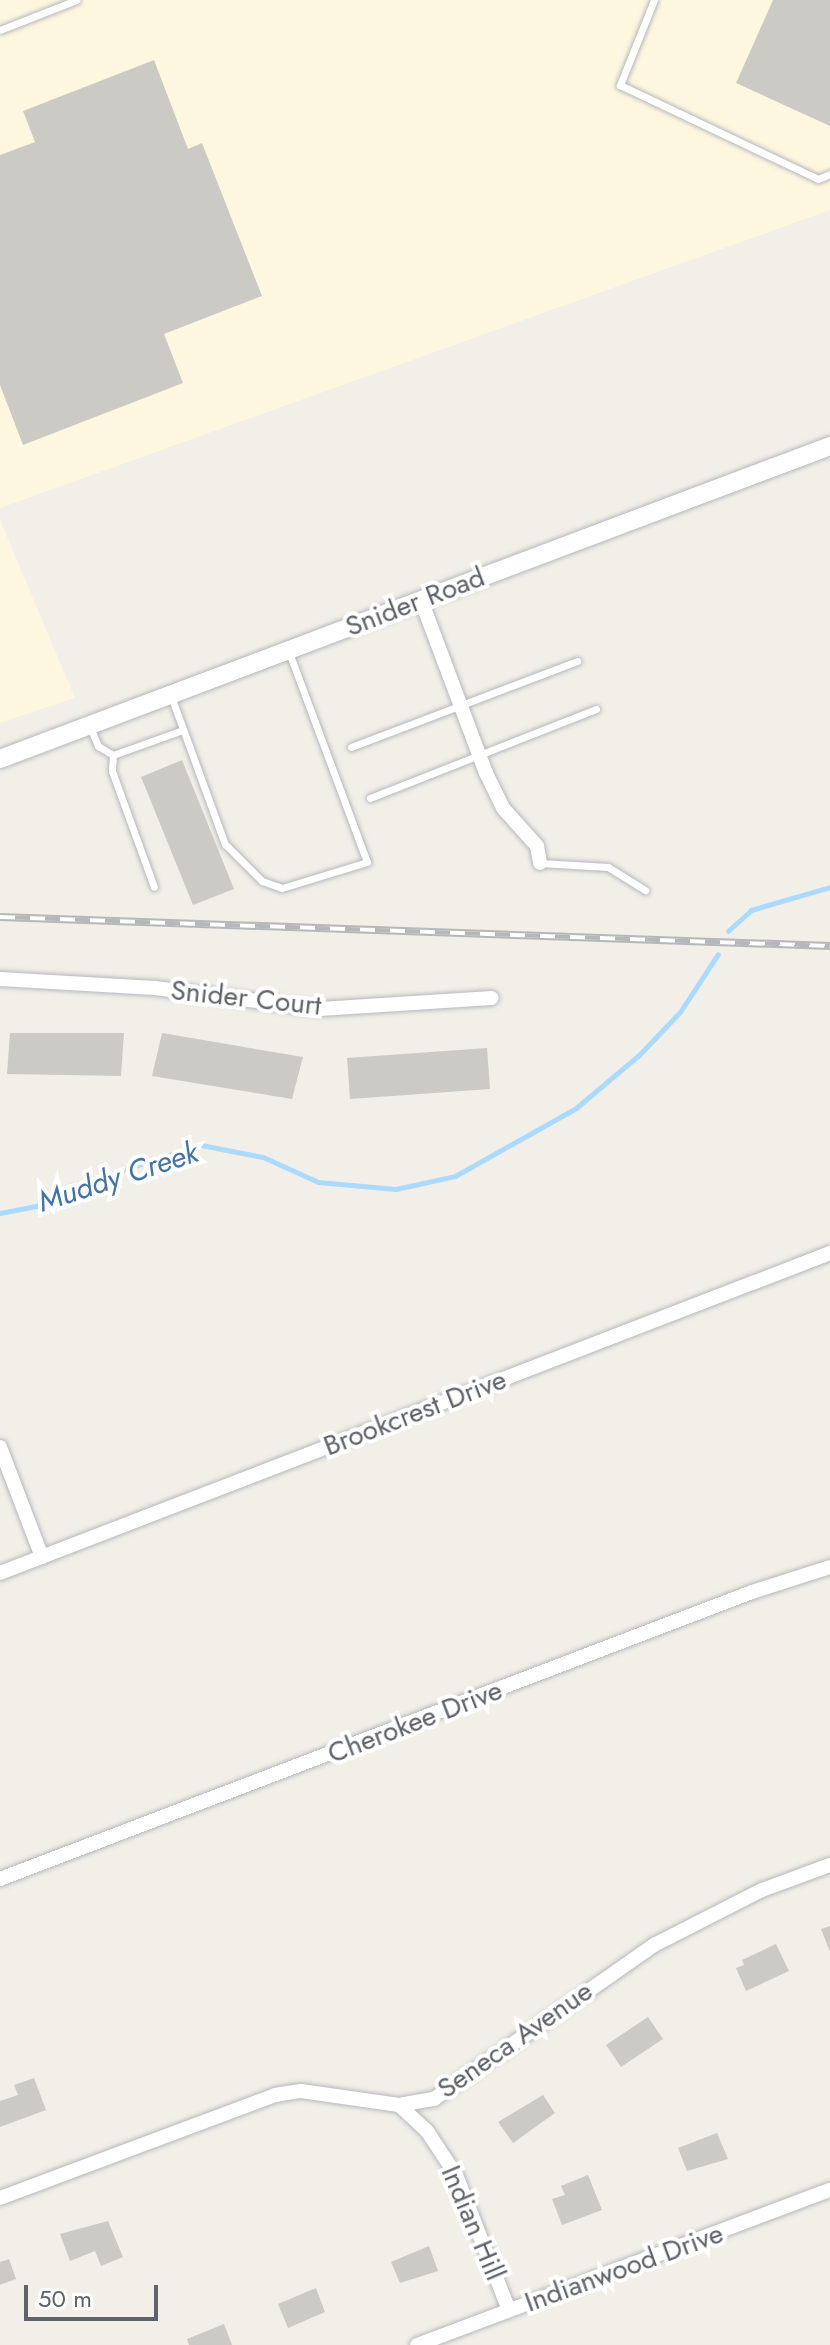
<!DOCTYPE html>
<html>
<head>
<meta charset="utf-8">
<style>
	body { margin:0 }
	#map { position:relative; width:830px; height:2345px; overflow:hidden; background:#f1efe8; font-family:Jost,sans-serif }
	div>[style] { position:absolute }
	.commercial>* { inset:0; background:#fef7e0 }
	.stream>* { height:5px; margin:-2.5px; padding:0 2.5px; transform-origin:2.5px; border-radius:2.5px; background:#aadaff }
	.building>* { inset:0; background:#cccac5 }
	.roads { filter:drop-shadow(0 0 2px #b5b8bc) drop-shadow(0 0 2px #b5b8bc) }
	.service>* { height:7px; margin:-3.5px; padding:0 3.5px; transform-origin:3.5px; border-radius:3.5px; background:#fff }
	.minor>* { height:14px; margin:-7px; padding:0 7px; transform-origin:7px; border-radius:7px; background:#fff }
	.tertiary>* { height:18px; margin:-9px; padding:0 9px; transform-origin:9px; border-radius:9px; background:#fff }
	.rail>* { height:8px; margin-top:-4px; transform-origin:0; background:repeating-linear-gradient(90deg,#fff 0 15px,#b6b7b8 0 30px); box-sizing:border-box; border-block:2px solid #b6b7b8 }
	span { translate:-50% -50%; white-space:nowrap; text-align:center; line-height:1.15; -webkit-text-stroke:8px #fff; paint-order:stroke }
	.street-label { font-size:28px; color:#5f6368 }
	.water-label { font-size:30px; color:#4174aa; font-style:italic }
	.scale { position:absolute; left:24px; top:2285px; width:134px; height:36px; box-sizing:border-box; border:4px solid #5f6368; border-top:0; padding-left:10px; font-size:24px; line-height:28px; white-space:nowrap; color:#5f6368; -webkit-text-stroke:6px #fff; paint-order:stroke }
</style>
</head>
<body>
<div id="map">
	<div class="commercial">
		<i style="clip-path:polygon(0 0,830px 0,830px 210px,0 508px)"></i>
		<i style="clip-path:polygon(0 520px,75px 698px,0 723px)"></i>
	</div>
	<div class="stream">
		<i style="left:728px;top:931px;width:31px;rotate:-42deg"></i>
		<i style="left:751px;top:910px;width:82px;rotate:-16.2deg"></i>
		<i style="left:0;top:1213px;width:38px;rotate:-11deg"></i>
		<i style="left:37px;top:1206px;width:39px;rotate:-31deg"></i>
		<i style="left:70px;top:1186px;width:137px;rotate:-17.4deg"></i>
		<i style="left:201px;top:1145px;width:63px;rotate:11deg"></i>
		<i style="left:263px;top:1157px;width:60px;rotate:24.4deg"></i>
		<i style="left:318px;top:1182px;width:78px;rotate:5.1deg"></i>
		<i style="left:396px;top:1189px;width:60px;rotate:-12.4deg"></i>
		<i style="left:455px;top:1176px;width:139px;rotate:-29.3deg"></i>
		<i style="left:576px;top:1108px;width:82px;rotate:-40.1deg"></i>
		<i style="left:639px;top:1055px;width:59px;rotate:-46.4deg"></i>
		<i style="left:680px;top:1012px;width:69px;rotate:-56.8deg"></i>
	</div>
	<div class="building">
		<i style="clip-path:polygon(773px 0,830px 0,830px 126px,736px 83px)"></i>
		<i style="clip-path:polygon(154px 60px,188px 149px,202px 143px,262px 296px,164px 334px,183px 383px,23px 445px,0 385px,0 155px,35px 142px,23px 111px)"></i>
		<i style="clip-path:polygon(182px 760px,234px 889px,193px 905px,141px 777px)"></i>
		<i style="clip-path:polygon(10px 1033px,124px 1033px,121px 1076px,7px 1074px)"></i>
		<i style="clip-path:polygon(162px 1033px,303px 1057px,292px 1099px,152px 1076px)"></i>
		<i style="clip-path:polygon(487px 1048px,490px 1089px,350px 1099px,347px 1058px)"></i>
		<i style="clip-path:polygon(830px 1926px,830px 1952px,821px 1929px)"></i>
		<i style="clip-path:polygon(776px 1944px,789px 1971px,746px 1991px,736px 1968px,744px 1965px,742px 1960px)"></i>
		<i style="clip-path:polygon(648px 2017px,663px 2039px,621px 2067px,606px 2045px)"></i>
		<i style="clip-path:polygon(34px 2078px,46px 2110px,0 2127px,0 2101px,18px 2095px,14px 2085px)"></i>
		<i style="clip-path:polygon(543px 2095px,555px 2113px,513px 2143px,498px 2122px)"></i>
		<i style="clip-path:polygon(717px 2133px,728px 2159px,687px 2171px,678px 2148px)"></i>
		<i style="clip-path:polygon(588px 2175px,602px 2210px,562px 2225px,552px 2199px,565px 2195px,561px 2186px)"></i>
		<i style="clip-path:polygon(108px 2221px,123px 2257px,101px 2266px,95px 2251px,70px 2261px,60px 2234px)"></i>
		<i style="clip-path:polygon(429px 2246px,438px 2271px,400px 2283px,391px 2262px)"></i>
		<i style="clip-path:polygon(9px 2259px,16px 2279px,0 2285px,0 2262px)"></i>
		<i style="clip-path:polygon(316px 2288px,325px 2312px,288px 2328px,278px 2304px)"></i>
		<i style="clip-path:polygon(224px 2324px,232px 2345px,189px 2345px,187px 2339px)"></i>
	</div>
	<div class="roads">
		<div class="service">
			<i style="left:654px;top:0;width:92px;rotate:111.8deg"></i>
			<i style="left:620px;top:85px;width:219px;rotate:25.4deg"></i>
			<i style="left:818px;top:179px;width:13px;rotate:-23deg"></i>
			<i style="left:0;top:30px;width:82px;rotate:-21.5deg"></i>
			<i style="left:171px;top:696px;width:158px;rotate:70deg"></i>
			<i style="left:225px;top:844px;width:52px;rotate:45deg"></i>
			<i style="left:262px;top:881px;width:21px;rotate:19deg"></i>
			<i style="left:282px;top:888px;width:89px;rotate:-17deg"></i>
			<i style="left:367px;top:862px;width:224px;rotate:-110.4deg"></i>
			<i style="left:90px;top:727px;width:21px;rotate:67deg"></i>
			<i style="left:98px;top:746px;width:17px;rotate:31deg"></i>
			<i style="left:113px;top:755px;width:74px;rotate:-19.7deg"></i>
			<i style="left:351px;top:747px;width:242px;rotate:-20.8deg"></i>
			<i style="left:113px;top:755px;width:16px;rotate:94deg"></i>
			<i style="left:112px;top:771px;width:123px;rotate:70.1deg"></i>
			<i style="left:370px;top:798px;width:243px;rotate:-21.5deg"></i>
			<i style="left:540px;top:863px;width:68px;rotate:3.4deg"></i>
			<i style="left:608px;top:867px;width:44px;rotate:31.9deg"></i>
		</div>
		<div class="minor">
			<i style="left:421px;top:600px;width:185px;rotate:69.4deg"></i>
			<i style="left:486px;top:773px;width:39px;rotate:64deg"></i>
			<i style="left:503px;top:808px;width:51px;rotate:48.2deg"></i>
			<i style="left:537px;top:846px;width:17px;rotate:80deg"></i>
			<i style="left:0;top:979px;width:155px;rotate:3.3deg"></i>
			<i style="left:155px;top:988px;width:166px;rotate:7.3deg"></i>
			<i style="left:320px;top:1009px;width:172px;rotate:-3.7deg"></i>
			<i style="left:0;top:1447px;width:118px;rotate:69.1deg"></i>
			<i style="left:0;top:1573px;width:890px;rotate:-21.08deg"></i>
			<i style="left:0;top:1879px;width:805px;rotate:-20.89deg"></i>
			<i style="left:752px;top:1592px;width:82px;rotate:-17.8deg"></i>
			<i style="left:399px;top:2105px;width:38px;rotate:43deg"></i>
			<i style="left:427px;top:2131px;width:53px;rotate:56.6deg"></i>
			<i style="left:456px;top:2175px;width:145px;rotate:68.6deg"></i>
			<i style="left:0;top:2198px;width:294px;rotate:-20.5deg"></i>
			<i style="left:275px;top:2095px;width:26px;rotate:-9deg"></i>
			<i style="left:301px;top:2091px;width:99px;rotate:8.1deg"></i>
			<i style="left:399px;top:2105px;width:36px;rotate:-10deg"></i>
			<i style="left:434px;top:2099px;width:269px;rotate:-35deg"></i>
			<i style="left:654px;top:1945px;width:121px;rotate:-27deg"></i>
			<i style="left:762px;top:1890px;width:72px;rotate:-20.2deg"></i>
			<i style="left:417px;top:2345px;width:441px;rotate:-20.6deg"></i>
		</div>
		<div class="tertiary">
			<i style="left:0;top:759px;width:887px;rotate:-20.66deg"></i>
		</div>
	</div>
	<div class="rail">
		<i style="left:0;top:917px;width:831px;rotate:2deg"></i>
	</div>
	<div class="street-label">
		<span style="left:415px;top:602px;rotate:-21deg">Snider Road</span>
		<span style="left:246px;top:998px;rotate:6deg">Snider Court</span>
		<span style="left:415px;top:1413px;rotate:-21deg">Brookcrest Drive</span>
		<span style="left:415px;top:1722px;rotate:-21deg">Cherokee Drive</span>
		<span style="left:515px;top:2040px;rotate:-35deg">Seneca Avenue</span>
		<span style="left:473px;top:2223px;rotate:67deg">Indian Hill</span>
		<span style="left:624px;top:2268px;rotate:-20deg">Indianwood Drive</span>
	</div>
	<div class="water-label">
		<span style="left:118px;top:1177px;rotate:-18deg">Muddy Creek</span>
	</div>
	<div class="scale">50 m</div>
</div>
</body>
</html>
